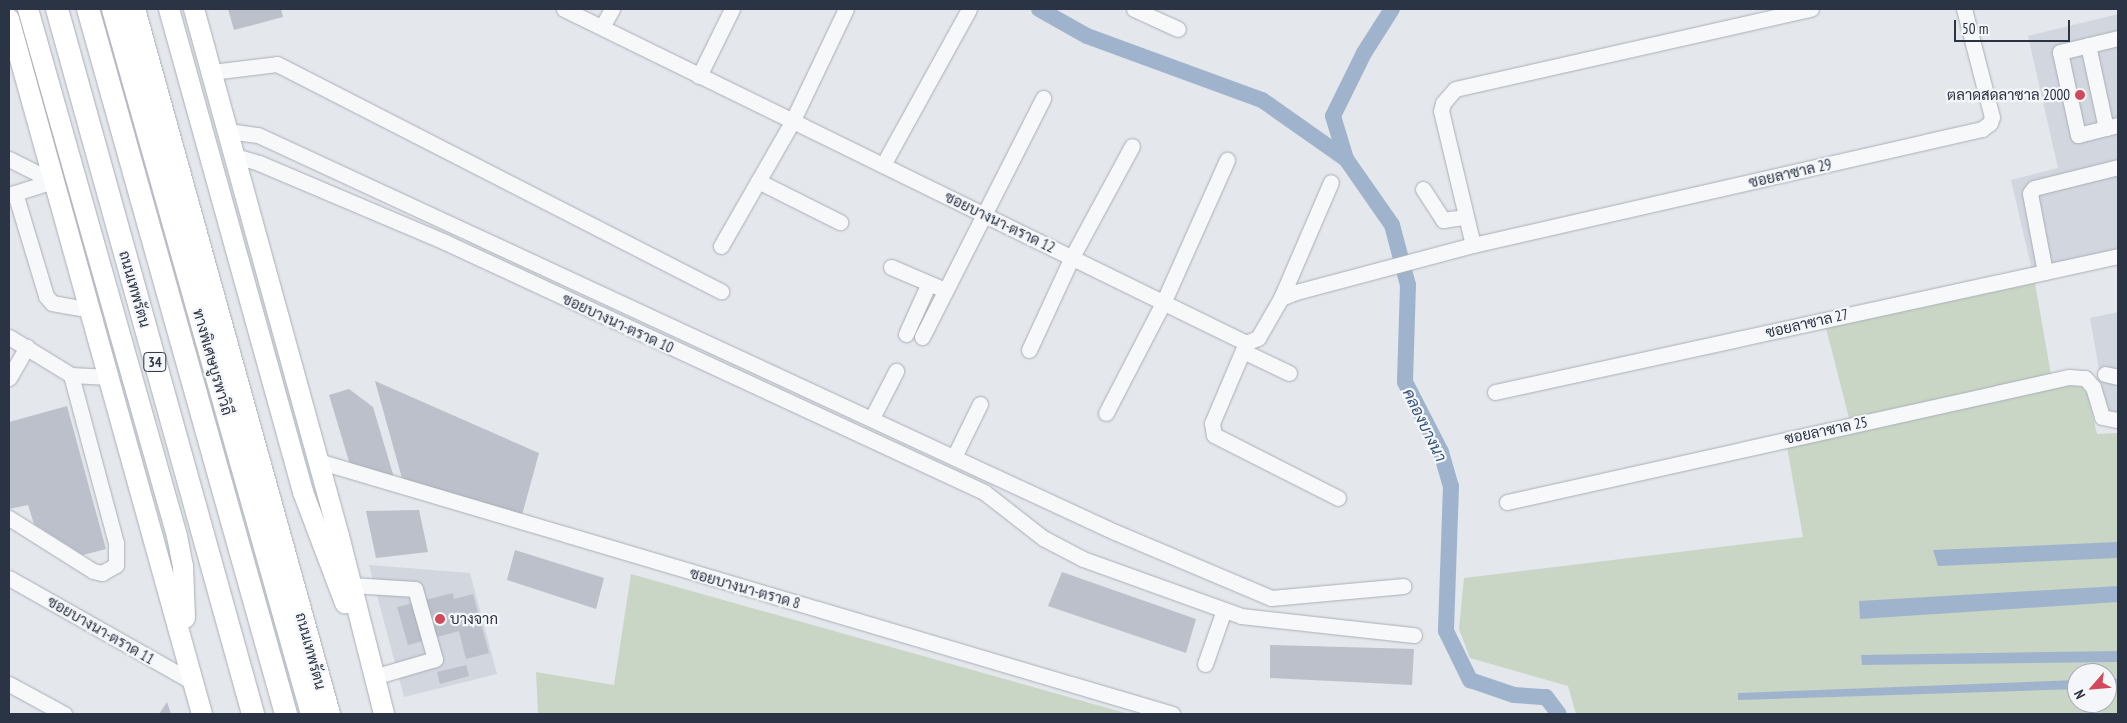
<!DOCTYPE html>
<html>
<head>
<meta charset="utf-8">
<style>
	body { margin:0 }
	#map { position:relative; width:2127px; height:723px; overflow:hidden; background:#e4e7ec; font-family:"PT Sans Narrow",Sarabun,sans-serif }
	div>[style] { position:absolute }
	.built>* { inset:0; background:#d2d6de }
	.green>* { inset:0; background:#c9d6c5 }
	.water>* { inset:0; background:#9fb4cc }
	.round { border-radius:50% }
	.canal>* { height:16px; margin:-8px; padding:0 8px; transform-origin:8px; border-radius:8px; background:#9fb4cc }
	.building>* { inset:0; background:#bbc0ca }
	.roads { filter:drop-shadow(0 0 1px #a9aeb7) drop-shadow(0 0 1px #a9aeb7) }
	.minor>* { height:15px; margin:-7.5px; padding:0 7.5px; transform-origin:7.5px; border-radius:7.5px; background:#f7f8fa }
	.major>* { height:20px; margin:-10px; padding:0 10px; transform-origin:10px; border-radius:10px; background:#fff }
	.highway>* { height:22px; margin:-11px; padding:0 11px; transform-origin:11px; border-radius:11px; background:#fff }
	.dots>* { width:14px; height:14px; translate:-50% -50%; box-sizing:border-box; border:2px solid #f4f6f9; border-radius:50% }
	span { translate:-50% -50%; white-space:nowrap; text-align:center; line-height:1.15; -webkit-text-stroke:4.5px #f4f6f9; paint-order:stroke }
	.shield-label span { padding:1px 4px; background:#f4f6f9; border:1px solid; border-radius:4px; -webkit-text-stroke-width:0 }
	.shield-label { font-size:14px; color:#2b3445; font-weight:700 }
	.poi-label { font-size:15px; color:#2b3445 }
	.right { translate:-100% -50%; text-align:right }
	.left { translate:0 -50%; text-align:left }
	.street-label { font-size:15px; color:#2b3445 }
	.water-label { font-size:16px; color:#34527a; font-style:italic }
	.frame { position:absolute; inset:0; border:10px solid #2b3445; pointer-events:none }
	.north { position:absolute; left:2067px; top:663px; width:50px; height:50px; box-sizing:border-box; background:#f4f6f9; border:1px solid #a4a8b1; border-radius:50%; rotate:243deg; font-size:14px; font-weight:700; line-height:20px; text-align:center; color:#2b3445 }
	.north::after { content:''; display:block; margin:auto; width:18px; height:22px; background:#d1495b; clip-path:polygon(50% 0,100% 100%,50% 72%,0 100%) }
	.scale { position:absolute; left:1954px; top:20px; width:116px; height:22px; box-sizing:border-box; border:2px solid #2b3445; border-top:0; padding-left:6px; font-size:15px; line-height:18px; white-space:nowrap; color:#2b3445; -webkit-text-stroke:4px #f4f6f9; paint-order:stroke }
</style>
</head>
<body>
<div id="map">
	<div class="built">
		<i style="clip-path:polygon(2118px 14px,2118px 262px,2035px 283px,2011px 180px,2058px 168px,2028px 36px)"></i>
		<i style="clip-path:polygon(2118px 312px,2118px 413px,2107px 414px,2090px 318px)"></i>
		<i style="clip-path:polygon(369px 565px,470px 573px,497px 674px,404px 697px)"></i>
	</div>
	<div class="green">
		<i style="clip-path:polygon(2035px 283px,2051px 375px,1849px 418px,1826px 328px)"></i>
		<i style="clip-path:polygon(evenodd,2069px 385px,2082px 387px,2088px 395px,2097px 434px,2118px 433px,2118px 714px,1576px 714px,1568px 686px,1470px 658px,1459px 629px,1464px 578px,1803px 537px,1787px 447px,2069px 385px,2077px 673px,2107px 673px,2107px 703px,2077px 703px,2077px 673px)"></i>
		<i style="clip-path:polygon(631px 574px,1129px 714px,538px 714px,536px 672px,614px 685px)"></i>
	</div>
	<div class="water">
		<i style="clip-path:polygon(2118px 542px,2118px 558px,1938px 566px,1933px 550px)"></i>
		<i style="clip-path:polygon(2118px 586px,2118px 602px,1860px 619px,1859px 601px)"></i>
		<i style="clip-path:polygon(2118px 651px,2118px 662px,1862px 665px,1861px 655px)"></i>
		<i class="round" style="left:2107.5px;top:677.5px;width:11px;height:11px"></i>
		<i style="clip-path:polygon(2077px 680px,2077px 689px,1738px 700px,1738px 693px)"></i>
	</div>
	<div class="canal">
		<i style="left:1039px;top:9px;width:55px;rotate:29.4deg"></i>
		<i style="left:1087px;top:36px;width:186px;rotate:20.1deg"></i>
		<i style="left:1262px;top:100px;width:103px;rotate:35.1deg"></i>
		<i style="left:1392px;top:9px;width:52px;rotate:122.5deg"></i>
		<i style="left:1364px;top:53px;width:70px;rotate:116.2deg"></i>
		<i style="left:1333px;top:116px;width:45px;rotate:73.2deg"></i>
		<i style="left:1346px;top:159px;width:80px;rotate:55.1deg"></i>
		<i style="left:1392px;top:225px;width:62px;rotate:75.1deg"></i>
		<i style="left:1408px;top:285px;width:97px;rotate:91.8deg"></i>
		<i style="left:1405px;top:382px;width:79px;rotate:62.8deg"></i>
		<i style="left:1441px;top:452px;width:35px;rotate:74deg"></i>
		<i style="left:1451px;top:486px;width:145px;rotate:92deg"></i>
		<i style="left:1446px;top:631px;width:55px;rotate:63.9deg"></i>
		<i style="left:1470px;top:680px;width:46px;rotate:18.8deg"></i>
		<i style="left:1514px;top:695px;width:32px;rotate:4deg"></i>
		<i style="left:1546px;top:697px;width:21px;rotate:53deg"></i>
	</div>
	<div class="building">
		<i style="clip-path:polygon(228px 9px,281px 9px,283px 17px,234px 30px)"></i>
		<i style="clip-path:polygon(375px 381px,539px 453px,522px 515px,403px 482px)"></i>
		<i style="clip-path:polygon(349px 389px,373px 407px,395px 481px,351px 468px,329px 395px)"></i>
		<i style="clip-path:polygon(67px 406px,106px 549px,83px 555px,34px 524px,28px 505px,9px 509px,9px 422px)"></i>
		<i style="clip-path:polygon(419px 510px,428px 552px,376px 558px,366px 511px)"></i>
		<i style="clip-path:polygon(515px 550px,604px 578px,596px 609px,507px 580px)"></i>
		<i style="clip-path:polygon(1062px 572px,1196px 619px,1186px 653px,1048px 606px)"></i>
		<i style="clip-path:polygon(453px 593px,454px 599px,473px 594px,489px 653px,466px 659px,459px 631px,408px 645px,397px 607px)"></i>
		<i style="clip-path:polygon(1270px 645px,1414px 649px,1412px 685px,1270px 678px)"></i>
		<i style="clip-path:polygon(466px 665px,469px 676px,440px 684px,437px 672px)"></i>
		<i style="clip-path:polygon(167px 702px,171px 714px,159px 714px)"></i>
	</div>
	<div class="roads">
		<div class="minor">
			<i style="left:564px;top:9px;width:759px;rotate:26.09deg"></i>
			<i style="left:1246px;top:343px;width:13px;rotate:-23deg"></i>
			<i style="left:1258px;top:338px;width:46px;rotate:-60.1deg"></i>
			<i style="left:1281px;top:298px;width:16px;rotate:-22deg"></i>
			<i style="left:1296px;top:292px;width:183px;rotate:-14.9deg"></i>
			<i style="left:1473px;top:245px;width:522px;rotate:-12.84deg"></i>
			<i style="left:1982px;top:129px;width:10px;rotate:-37deg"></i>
			<i style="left:1990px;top:123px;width:6px;rotate:-72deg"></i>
			<i style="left:1992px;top:117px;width:112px;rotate:-104.5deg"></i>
			<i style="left:1134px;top:9px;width:48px;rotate:24.4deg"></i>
			<i style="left:602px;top:27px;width:21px;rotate:-61deg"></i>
			<i style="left:2118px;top:38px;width:60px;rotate:166.4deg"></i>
			<i style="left:2060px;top:52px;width:85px;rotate:77.8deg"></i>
			<i style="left:2078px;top:135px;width:41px;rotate:-14deg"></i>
			<i style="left:2088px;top:45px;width:85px;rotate:77.8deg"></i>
			<i style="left:212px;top:72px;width:65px;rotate:-7deg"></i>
			<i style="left:277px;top:64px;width:499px;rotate:27.1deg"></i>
			<i style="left:699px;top:76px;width:75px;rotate:-63.8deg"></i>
			<i style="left:228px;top:131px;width:30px;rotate:8deg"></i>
			<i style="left:258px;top:135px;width:944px;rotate:24.86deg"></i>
			<i style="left:1115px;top:532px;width:169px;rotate:22.9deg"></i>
			<i style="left:1271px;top:598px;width:133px;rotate:-5.2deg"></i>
			<i style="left:235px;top:156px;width:25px;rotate:16deg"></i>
			<i style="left:259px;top:163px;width:202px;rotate:23deg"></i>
			<i style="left:445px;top:242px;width:594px;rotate:24.88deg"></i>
			<i style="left:984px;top:492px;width:75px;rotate:37.9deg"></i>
			<i style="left:1043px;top:538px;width:45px;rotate:27.7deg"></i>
			<i style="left:1083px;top:559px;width:168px;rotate:19.8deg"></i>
			<i style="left:1241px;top:616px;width:174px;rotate:6.3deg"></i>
			<i style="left:9px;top:159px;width:49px;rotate:26.6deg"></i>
			<i style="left:883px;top:165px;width:178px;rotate:-61.1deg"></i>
			<i style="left:758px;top:181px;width:92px;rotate:26.6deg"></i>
			<i style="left:1423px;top:189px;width:37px;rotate:57deg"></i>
			<i style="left:1443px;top:220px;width:22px;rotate:-8deg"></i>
			<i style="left:15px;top:193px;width:108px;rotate:73.2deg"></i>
			<i style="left:46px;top:296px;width:9px;rotate:49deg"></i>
			<i style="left:52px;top:303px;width:39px;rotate:10deg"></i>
			<i style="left:9px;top:195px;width:46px;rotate:-17.7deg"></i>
			<i style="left:1473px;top:245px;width:138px;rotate:-103.4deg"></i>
			<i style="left:1441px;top:111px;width:8px;rotate:-76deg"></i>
			<i style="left:1443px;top:103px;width:18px;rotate:-49deg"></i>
			<i style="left:1455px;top:89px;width:365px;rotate:-12.7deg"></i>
			<i style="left:721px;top:246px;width:143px;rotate:-60.2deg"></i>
			<i style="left:792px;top:122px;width:125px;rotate:-64.5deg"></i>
			<i style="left:891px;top:267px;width:59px;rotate:23.1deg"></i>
			<i style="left:2045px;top:272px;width:80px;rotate:-100.8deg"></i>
			<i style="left:2030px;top:193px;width:6px;rotate:-51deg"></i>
			<i style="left:2034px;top:188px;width:87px;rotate:-14deg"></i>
			<i style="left:1281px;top:298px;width:126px;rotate:-66.7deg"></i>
			<i style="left:906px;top:334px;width:54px;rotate:-65.8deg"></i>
			<i style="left:9px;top:337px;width:73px;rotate:31.5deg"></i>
			<i style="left:71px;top:375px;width:38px;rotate:3deg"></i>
			<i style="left:922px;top:337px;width:268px;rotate:-63.1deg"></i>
			<i style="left:1246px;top:343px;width:87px;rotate:113deg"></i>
			<i style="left:1212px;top:423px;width:12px;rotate:81deg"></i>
			<i style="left:1214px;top:435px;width:139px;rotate:26.9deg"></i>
			<i style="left:1029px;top:350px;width:102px;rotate:-65.2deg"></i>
			<i style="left:1072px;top:257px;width:126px;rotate:-61.6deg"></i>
			<i style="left:1243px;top:351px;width:51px;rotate:25.6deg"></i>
			<i style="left:2105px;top:374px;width:13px;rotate:13deg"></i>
			<i style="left:9px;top:378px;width:36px;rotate:-60deg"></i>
			<i style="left:1495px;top:392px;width:638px;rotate:-12.31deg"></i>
			<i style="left:1106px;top:413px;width:124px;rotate:-62.6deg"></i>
			<i style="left:1163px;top:303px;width:157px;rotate:-65.9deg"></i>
			<i style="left:872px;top:418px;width:53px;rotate:-62.9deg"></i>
			<i style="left:954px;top:457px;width:59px;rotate:-63.9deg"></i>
			<i style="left:318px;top:461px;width:891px;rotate:16.5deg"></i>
			<i style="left:1507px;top:502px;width:576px;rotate:-12.54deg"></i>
			<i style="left:2069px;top:377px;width:16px;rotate:4deg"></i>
			<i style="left:2085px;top:378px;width:12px;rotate:48deg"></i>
			<i style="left:2093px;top:387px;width:31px;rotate:73deg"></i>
			<i style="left:2102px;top:417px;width:16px;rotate:11deg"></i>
			<i style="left:9px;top:518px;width:99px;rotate:32.2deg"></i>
			<i style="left:93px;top:571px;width:9px;rotate:13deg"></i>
			<i style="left:102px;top:573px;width:16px;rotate:-30deg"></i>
			<i style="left:116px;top:565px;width:22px;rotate:-90deg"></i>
			<i style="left:116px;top:543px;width:174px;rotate:-105deg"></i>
			<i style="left:9px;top:578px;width:211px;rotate:29.5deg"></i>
			<i style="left:351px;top:585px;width:64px;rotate:3.6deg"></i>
			<i style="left:415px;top:589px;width:73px;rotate:74.1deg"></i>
			<i style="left:435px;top:659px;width:64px;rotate:163.6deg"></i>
			<i style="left:1205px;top:664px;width:57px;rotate:-70.6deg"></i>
			<i style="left:9px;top:684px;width:63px;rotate:28.6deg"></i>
		</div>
		<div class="major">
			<i style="left:28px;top:9px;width:548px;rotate:74.21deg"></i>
			<i style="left:177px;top:536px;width:31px;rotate:79deg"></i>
			<i style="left:183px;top:566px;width:52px;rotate:87.8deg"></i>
			<i style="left:169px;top:9px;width:501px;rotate:74.49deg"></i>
			<i style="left:303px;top:492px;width:119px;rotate:69.3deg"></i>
			<i style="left:194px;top:9px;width:547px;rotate:74.62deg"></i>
			<i style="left:339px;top:536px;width:184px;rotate:75.8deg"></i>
			<i style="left:9px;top:19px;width:721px;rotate:74.48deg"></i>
		</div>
		<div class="highway">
			<i style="left:57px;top:9px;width:732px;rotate:74.46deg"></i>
			<i style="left:88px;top:9px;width:732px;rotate:74.31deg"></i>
			<i style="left:113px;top:9px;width:733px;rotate:74.24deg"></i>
			<i style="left:134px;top:9px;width:731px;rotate:74.54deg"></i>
		</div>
	</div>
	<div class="dots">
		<i style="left:2080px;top:95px;background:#d1495b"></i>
		<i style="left:440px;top:619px;background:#d1495b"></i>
	</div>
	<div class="shield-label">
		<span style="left:155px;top:362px">34</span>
	</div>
	<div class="poi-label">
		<span class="right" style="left:2070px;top:95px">ตลาดสดลาซาล 2000</span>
		<span class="left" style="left:450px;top:619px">บางจาก</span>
	</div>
	<div class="street-label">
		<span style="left:1790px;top:173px;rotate:-13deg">ซอยลาซาล 29</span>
		<span style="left:1000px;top:222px;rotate:26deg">ซอยบางนา-ตราด 12</span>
		<span style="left:135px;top:289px;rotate:74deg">ถนนเทพรัตน</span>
		<span style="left:618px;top:323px;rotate:25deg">ซอยบางนา-ตราด 10</span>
		<span style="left:1807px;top:323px;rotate:-13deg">ซอยลาซาล 27</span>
		<span style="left:213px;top:362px;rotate:74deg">ทางพิเศษบูรพาวิถี</span>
		<span style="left:1826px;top:430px;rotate:-12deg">ซอยลาซาล 25</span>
		<span style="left:745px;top:588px;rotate:16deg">ซอยบางนา-ตราด 8</span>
		<span style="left:101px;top:630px;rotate:30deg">ซอยบางนา-ตราด 11</span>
		<span style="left:311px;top:651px;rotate:75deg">ถนนเทพรัตน</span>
	</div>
	<div class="water-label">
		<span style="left:1425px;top:425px;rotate:64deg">คลองบางนา</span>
	</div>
	<div class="frame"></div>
	<div class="north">N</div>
	<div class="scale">50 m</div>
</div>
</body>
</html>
